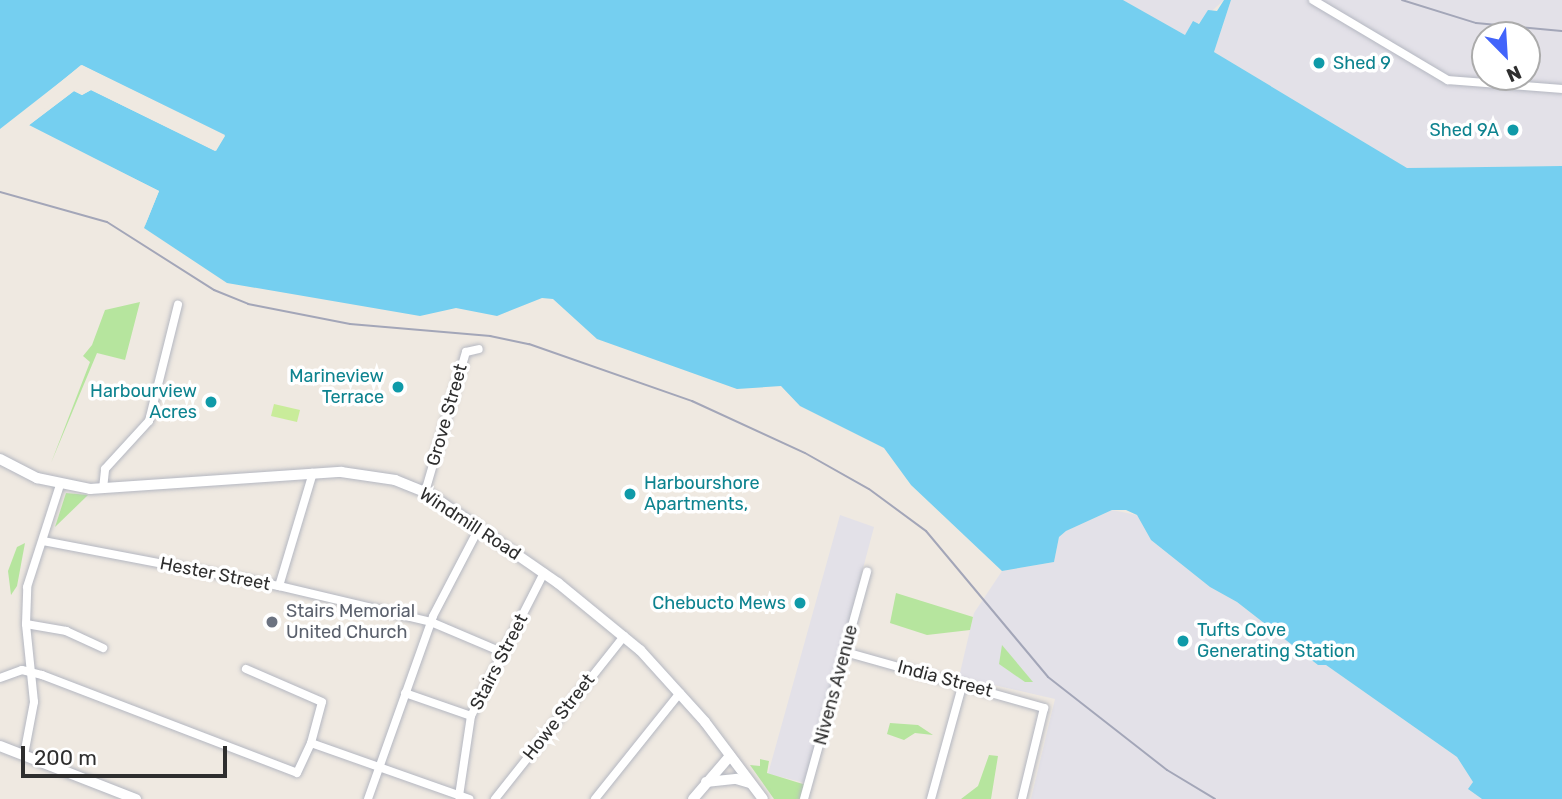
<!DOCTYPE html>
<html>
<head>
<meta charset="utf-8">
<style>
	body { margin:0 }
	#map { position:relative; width:1562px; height:799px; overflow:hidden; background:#efe9e1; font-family:Rubik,sans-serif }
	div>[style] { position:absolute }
	.industrial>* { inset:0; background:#e3e1e8 }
	.green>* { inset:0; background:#b6e59e }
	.pitch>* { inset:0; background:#c9ec9a }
	.water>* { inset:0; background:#75cff0 }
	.pier>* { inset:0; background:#efe9e1 }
	.roads { filter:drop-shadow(0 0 2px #b4b7c1) drop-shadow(0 0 2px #b4b7c1) }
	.minor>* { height:8px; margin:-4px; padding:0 4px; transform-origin:4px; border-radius:4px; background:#fff }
	.secondary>* { height:10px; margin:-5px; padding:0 5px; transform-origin:5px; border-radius:5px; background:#fff }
	.rail>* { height:2px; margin:-1px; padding:0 1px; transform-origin:1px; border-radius:1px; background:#a3a6b8 }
	.dots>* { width:19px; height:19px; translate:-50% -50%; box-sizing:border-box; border:4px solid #fff; border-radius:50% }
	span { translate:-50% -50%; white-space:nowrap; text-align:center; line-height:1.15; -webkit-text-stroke:7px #fff; paint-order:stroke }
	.culture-label { font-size:18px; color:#0d838f }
	.left { translate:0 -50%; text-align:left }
	.right { translate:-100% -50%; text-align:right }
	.street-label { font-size:18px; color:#2e2e2e }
	.worship-label { font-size:18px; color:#5b616d }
	.north { position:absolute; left:1471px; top:21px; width:70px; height:70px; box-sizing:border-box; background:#fff; border:2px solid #ababab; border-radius:50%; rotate:156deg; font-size:19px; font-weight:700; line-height:28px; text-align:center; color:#2e2e2e }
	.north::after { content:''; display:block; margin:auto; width:24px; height:32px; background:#4264fb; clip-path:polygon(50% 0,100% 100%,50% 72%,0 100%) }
	.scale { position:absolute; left:21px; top:746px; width:206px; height:32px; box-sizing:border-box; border:4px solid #2e2e2e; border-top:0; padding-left:9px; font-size:21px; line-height:24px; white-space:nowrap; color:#2e2e2e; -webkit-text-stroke:5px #fff; paint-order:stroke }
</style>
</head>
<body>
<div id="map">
	<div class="industrial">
		<i style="clip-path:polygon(1123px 0,1224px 0,1185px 35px)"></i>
		<i style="clip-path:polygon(evenodd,1231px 0,1562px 0,1562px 166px,1407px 168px,1214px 52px,1231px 0,1485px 35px,1527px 35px,1527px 77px,1485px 77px,1485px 35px)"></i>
		<i style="clip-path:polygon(1112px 510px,1137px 515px,1151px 540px,1210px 587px,1237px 602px,1318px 665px,1326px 665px,1457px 757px,1473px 782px,1469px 790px,1482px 799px,1031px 799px,1055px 699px,959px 677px,974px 613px,1002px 571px,1054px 562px,1059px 537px,1066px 531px)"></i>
		<i style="clip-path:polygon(840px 515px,874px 527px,806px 783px,768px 774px)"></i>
	</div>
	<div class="green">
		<i style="clip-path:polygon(140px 302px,125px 360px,97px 353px,51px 463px,90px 362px,83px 356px,92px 345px,105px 310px)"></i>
		<i style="clip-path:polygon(66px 493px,88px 495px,55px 527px)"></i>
		<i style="clip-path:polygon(25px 543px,17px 586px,11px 595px,8px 571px,17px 547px)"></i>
		<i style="clip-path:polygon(896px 593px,973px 617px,970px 630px,927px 635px,890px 623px)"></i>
		<i style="clip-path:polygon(1002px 645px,1033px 682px,1025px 682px,999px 664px)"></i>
		<i style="clip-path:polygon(890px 723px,918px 725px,933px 735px,915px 733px,904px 740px,887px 734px)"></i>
		<i style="clip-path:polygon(989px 755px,998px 756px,991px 799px,961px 799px,978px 786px)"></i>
		<i style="clip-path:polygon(760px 759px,769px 761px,767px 773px,806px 785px,802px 799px,774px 799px,750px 765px,760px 766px)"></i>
	</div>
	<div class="pitch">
		<i style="clip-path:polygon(274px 404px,300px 410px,297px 422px,271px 416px)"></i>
	</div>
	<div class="water">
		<i style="clip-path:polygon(0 0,1123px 0,1185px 35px,1193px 21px,1199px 24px,1208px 10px,1217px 11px,1224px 0,1231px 0,1214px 52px,1407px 168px,1562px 166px,1562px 799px,1482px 799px,1468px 789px,1473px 782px,1457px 757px,1326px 665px,1318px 665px,1237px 602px,1210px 587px,1151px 540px,1137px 515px,1126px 510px,1112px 510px,1066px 531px,1059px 537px,1054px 562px,1002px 571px,911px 485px,884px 448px,800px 406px,781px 386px,737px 389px,597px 339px,553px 299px,542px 298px,497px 316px,456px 308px,420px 316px,227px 283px,144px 228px,159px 191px,28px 126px,74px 91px,82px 95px,91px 90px,215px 151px,225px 135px,82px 65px,0 129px)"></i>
	</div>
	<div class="pier">
		<i style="clip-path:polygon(81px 65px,225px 136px,216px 151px,91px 90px,82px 95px,74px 91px,29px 125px,159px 191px,144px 228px,155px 193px,27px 129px,26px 123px,72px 88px,82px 91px,91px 86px,214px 146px,220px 137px,82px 69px,0 132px)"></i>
	</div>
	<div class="roads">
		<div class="minor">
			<i style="left:1313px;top:0;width:157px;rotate:30.7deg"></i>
			<i style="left:1448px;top:80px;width:114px;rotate:4.5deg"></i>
			<i style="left:103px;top:489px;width:20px;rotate:-84deg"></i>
			<i style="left:105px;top:469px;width:65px;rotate:-47.5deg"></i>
			<i style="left:149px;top:421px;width:120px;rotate:-76deg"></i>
			<i style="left:425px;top:492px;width:146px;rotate:-73.7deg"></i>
			<i style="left:466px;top:352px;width:13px;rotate:-13deg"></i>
			<i style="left:43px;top:541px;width:240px;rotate:10.8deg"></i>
			<i style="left:279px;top:586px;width:156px;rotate:13.3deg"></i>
			<i style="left:431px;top:622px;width:79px;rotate:23deg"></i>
			<i style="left:279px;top:586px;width:118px;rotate:-73.3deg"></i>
			<i style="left:26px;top:624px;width:41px;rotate:9.9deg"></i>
			<i style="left:66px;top:631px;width:41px;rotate:24.7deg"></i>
			<i style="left:845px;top:652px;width:207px;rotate:15.7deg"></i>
			<i style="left:1044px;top:708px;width:94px;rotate:103.6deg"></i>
			<i style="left:0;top:678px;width:23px;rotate:-20deg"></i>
			<i style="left:22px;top:670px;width:21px;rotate:14deg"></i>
			<i style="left:42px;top:675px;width:273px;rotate:21deg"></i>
			<i style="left:297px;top:773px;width:33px;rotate:-65deg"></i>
			<i style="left:311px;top:743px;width:42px;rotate:-75deg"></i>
			<i style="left:322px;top:702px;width:83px;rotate:-156.5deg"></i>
			<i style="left:405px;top:693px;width:70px;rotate:19.2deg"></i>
			<i style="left:311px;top:743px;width:168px;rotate:19.5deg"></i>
			<i style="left:24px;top:755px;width:54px;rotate:-79.3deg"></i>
			<i style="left:34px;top:702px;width:78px;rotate:-95.9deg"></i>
			<i style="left:26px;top:624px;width:37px;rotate:-88deg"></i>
			<i style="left:27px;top:587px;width:107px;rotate:-72.1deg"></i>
			<i style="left:459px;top:796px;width:81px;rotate:-81.5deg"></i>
			<i style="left:471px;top:716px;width:161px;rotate:-63deg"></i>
			<i style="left:368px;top:799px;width:194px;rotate:-70.4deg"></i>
			<i style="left:433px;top:616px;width:97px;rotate:-62.4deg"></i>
			<i style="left:495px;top:799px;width:208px;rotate:-51.6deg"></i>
			<i style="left:595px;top:799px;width:136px;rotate:-51.3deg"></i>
			<i style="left:804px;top:799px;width:236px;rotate:-74.5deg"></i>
			<i style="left:931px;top:799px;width:120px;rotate:-74.6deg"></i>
		</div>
		<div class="secondary">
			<i style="left:0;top:459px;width:42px;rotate:27.2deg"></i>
			<i style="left:37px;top:478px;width:54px;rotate:11.7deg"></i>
			<i style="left:90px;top:489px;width:252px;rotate:-3.9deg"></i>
			<i style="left:341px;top:472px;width:55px;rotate:8.4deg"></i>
			<i style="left:395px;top:480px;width:35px;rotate:22deg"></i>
			<i style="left:428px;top:493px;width:158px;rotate:34.7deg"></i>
			<i style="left:558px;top:583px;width:106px;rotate:39.3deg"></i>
			<i style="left:640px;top:650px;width:97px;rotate:47.9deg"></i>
			<i style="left:705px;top:722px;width:96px;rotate:53deg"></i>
			<i style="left:0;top:746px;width:146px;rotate:21.3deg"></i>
			<i style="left:706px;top:782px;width:30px;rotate:-6deg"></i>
			<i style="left:736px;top:779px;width:15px;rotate:16deg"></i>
			<i style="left:693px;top:799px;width:57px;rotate:-49.3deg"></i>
		</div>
	</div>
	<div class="rail">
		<i style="left:1402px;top:0;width:77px;rotate:17.3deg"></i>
		<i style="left:1476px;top:23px;width:86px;rotate:5.3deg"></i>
		<i style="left:0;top:192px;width:111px;rotate:15.7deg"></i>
		<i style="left:107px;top:222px;width:127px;rotate:32.4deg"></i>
		<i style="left:214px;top:290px;width:37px;rotate:22deg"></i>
		<i style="left:248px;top:304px;width:104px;rotate:11.1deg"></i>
		<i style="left:350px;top:324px;width:141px;rotate:4.9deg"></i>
		<i style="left:490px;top:336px;width:40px;rotate:12deg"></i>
		<i style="left:529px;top:344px;width:173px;rotate:19.3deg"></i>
		<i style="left:692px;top:401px;width:124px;rotate:24.7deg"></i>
		<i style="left:805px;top:453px;width:73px;rotate:29.4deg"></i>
		<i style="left:869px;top:489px;width:71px;rotate:36.4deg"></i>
		<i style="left:926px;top:531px;width:190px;rotate:50.1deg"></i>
		<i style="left:1048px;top:677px;width:151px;rotate:38deg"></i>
		<i style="left:1167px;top:770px;width:56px;rotate:31.1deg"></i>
	</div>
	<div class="dots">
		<i style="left:1319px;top:63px;background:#0f9aa8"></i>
		<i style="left:1513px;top:130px;background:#0f9aa8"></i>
		<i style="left:398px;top:387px;background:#0f9aa8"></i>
		<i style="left:211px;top:402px;background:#0f9aa8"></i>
		<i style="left:630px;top:494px;background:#0f9aa8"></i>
		<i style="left:800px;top:603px;background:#0f9aa8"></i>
		<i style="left:272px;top:622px;background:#6b7280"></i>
		<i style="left:1183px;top:641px;background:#0f9aa8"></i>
	</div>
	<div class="culture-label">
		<span class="left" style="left:1333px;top:63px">Shed 9</span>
		<span class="right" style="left:1499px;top:130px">Shed 9A</span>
		<span class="right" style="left:384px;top:387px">Marineview<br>Terrace</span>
		<span class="right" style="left:197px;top:402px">Harbourview<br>Acres</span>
		<span class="left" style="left:644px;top:494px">Harbourshore<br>Apartments,</span>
		<span class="right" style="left:786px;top:603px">Chebucto Mews</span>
		<span class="left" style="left:1197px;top:641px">Tufts Cove<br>Generating Station</span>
	</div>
	<div class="street-label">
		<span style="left:447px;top:415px;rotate:-74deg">Grove Street</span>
		<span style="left:470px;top:524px;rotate:33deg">Windmill Road</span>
		<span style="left:215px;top:574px;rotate:11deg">Hester Street</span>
		<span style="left:499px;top:662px;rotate:-63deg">Stairs Street</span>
		<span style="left:945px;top:679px;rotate:15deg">India Street</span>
		<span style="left:836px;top:685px;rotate:-75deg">Nivens Avenue</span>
		<span style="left:559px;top:717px;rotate:-52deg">Howe Street</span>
	</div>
	<div class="worship-label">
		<span class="left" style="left:286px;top:622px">Stairs Memorial<br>United Church</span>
	</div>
	<div class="north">N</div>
	<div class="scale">200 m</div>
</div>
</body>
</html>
